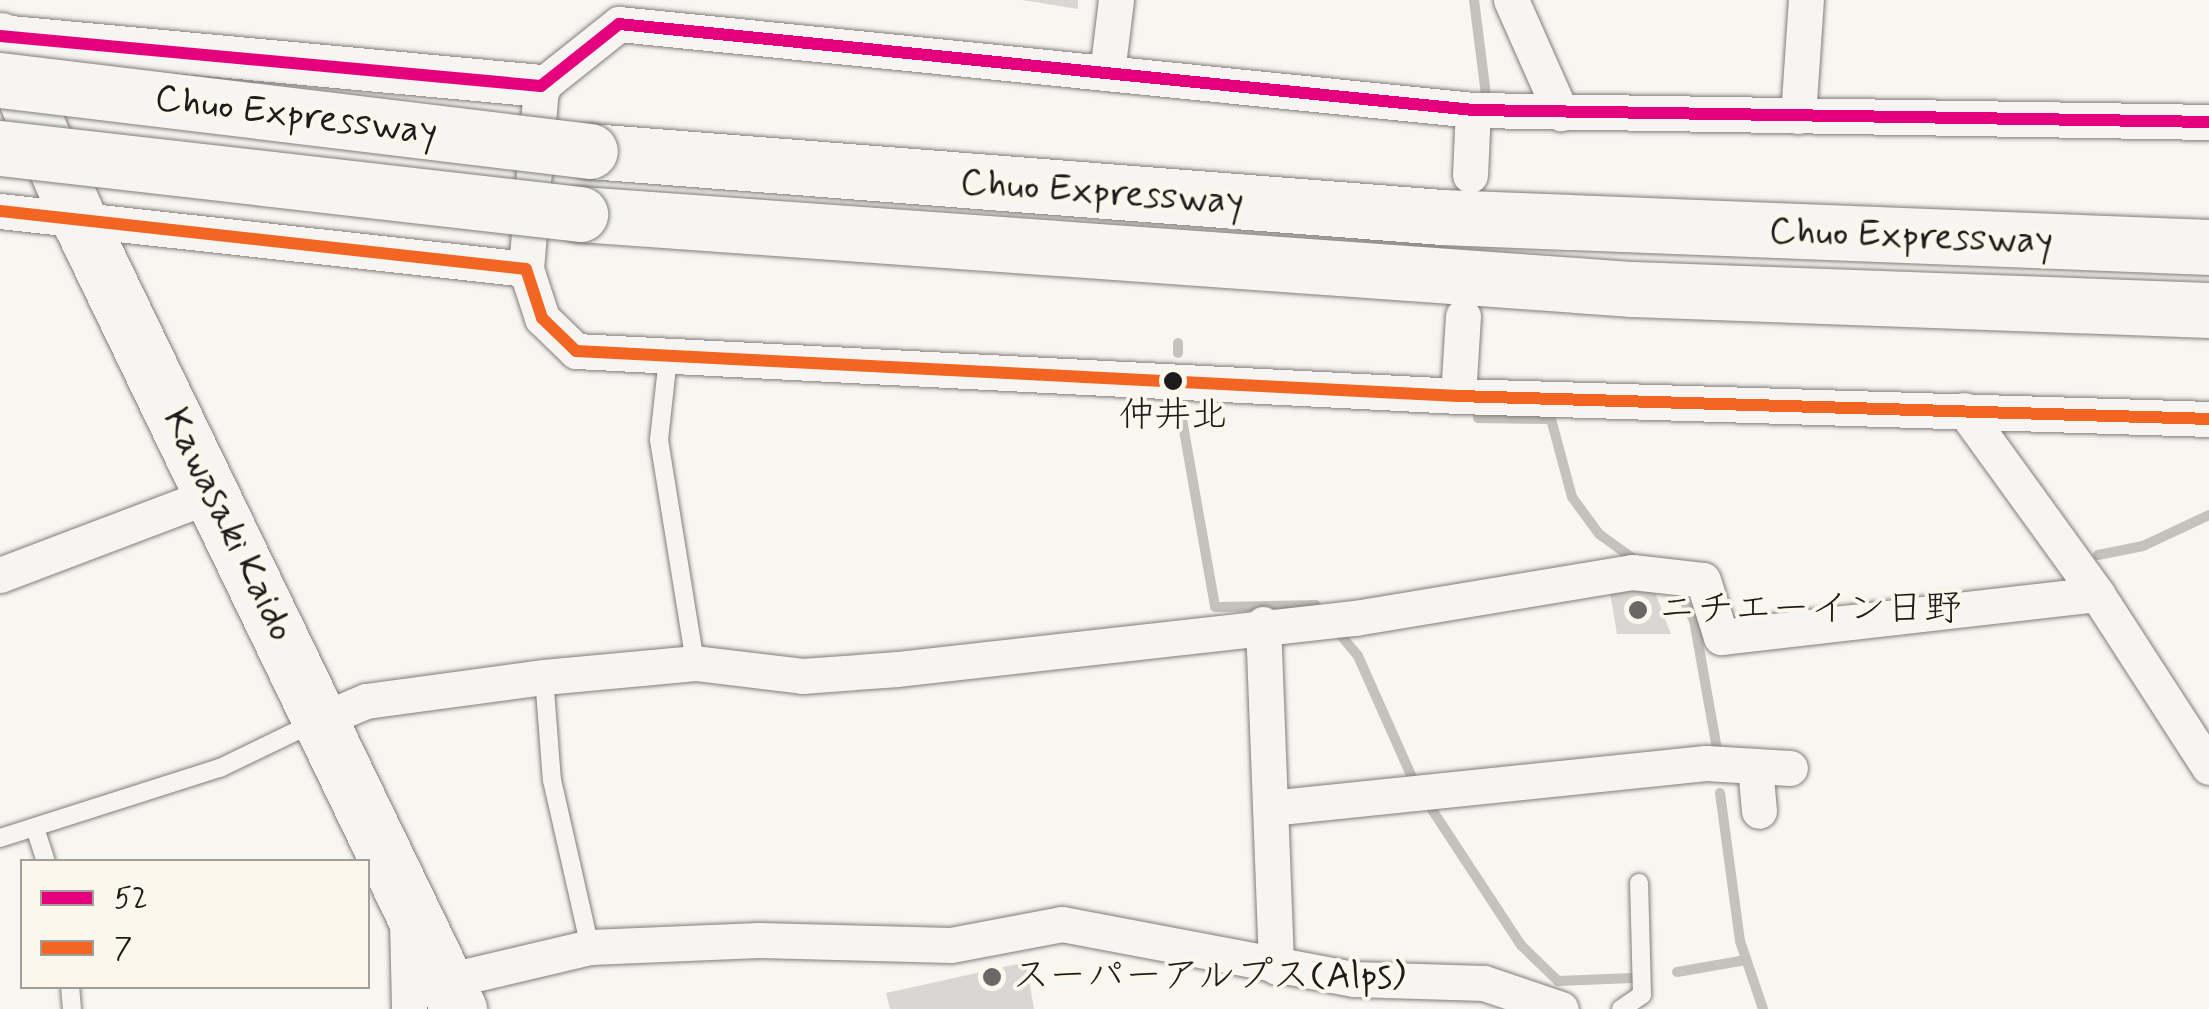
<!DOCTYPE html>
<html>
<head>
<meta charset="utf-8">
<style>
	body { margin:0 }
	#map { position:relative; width:2209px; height:1009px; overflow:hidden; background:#f8f6f0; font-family:Mynerve,"Klee One",sans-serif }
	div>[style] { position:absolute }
	.stream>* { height:10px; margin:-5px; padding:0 5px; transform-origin:5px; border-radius:5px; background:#c5c2bc }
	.building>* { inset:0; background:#d9d7d3 }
	.roads { filter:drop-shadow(0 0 2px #7f7e7b) drop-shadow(0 0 2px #7f7e7b) }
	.service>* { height:18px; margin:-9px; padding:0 9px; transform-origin:9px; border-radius:9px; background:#f6f5f1 }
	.minor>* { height:35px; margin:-17.5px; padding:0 17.5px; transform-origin:17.5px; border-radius:17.5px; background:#f6f5f1 }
	.tertiary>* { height:42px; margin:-21px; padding:0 21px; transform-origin:21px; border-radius:21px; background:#f6f5f1 }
	.primary>* { height:55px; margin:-27.5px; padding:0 27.5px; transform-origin:27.5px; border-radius:27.5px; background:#f6f5f1 }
	.motorway>* { height:55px; margin:-27.5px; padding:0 27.5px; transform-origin:27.5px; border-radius:27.5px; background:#f6f5f1 }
	.bridges { filter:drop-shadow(0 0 2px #7f7e7b) drop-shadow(0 0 2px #7f7e7b) }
	.motorway-bridge>* { height:55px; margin:-27.5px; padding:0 27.5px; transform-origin:27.5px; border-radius:27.5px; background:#f6f5f1 }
	.bus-1>* { height:12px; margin:-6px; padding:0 6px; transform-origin:6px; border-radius:6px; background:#e5007d }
	.bus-2>* { height:12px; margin:-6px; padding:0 6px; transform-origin:6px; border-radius:6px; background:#f26522 }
	.dots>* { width:28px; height:28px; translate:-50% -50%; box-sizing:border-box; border:5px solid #fbf7ec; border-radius:50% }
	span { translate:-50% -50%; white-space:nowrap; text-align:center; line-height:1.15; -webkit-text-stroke:8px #fbf7ec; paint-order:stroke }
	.bus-label { font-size:36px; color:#1c1c1c }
	.street-label { font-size:38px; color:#1c1c1c }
	.poi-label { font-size:38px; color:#1c1c1c }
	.left { translate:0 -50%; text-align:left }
	.legend { position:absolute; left:20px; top:859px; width:350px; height:130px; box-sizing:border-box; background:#fbf7ec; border:2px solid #a29f99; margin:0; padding:12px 18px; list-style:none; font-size:30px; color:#1c1c1c }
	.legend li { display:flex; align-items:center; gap:20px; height:50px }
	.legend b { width:50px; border:2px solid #a29f99 }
</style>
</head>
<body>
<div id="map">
	<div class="stream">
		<i style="left:1474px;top:0;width:96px;rotate:82.8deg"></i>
		<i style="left:1178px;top:343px;width:10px;rotate:90deg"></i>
		<i style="left:1177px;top:391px;width:219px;rotate:80deg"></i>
		<i style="left:1215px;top:607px;width:101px;rotate:-1.1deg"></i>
		<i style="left:1478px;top:418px;width:73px;rotate:0.8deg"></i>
		<i style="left:1551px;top:419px;width:81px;rotate:74.9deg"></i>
		<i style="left:1572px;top:497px;width:46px;rotate:53.9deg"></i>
		<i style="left:1599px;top:534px;width:44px;rotate:35.8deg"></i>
		<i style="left:2098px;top:555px;width:46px;rotate:-11.3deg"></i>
		<i style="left:2143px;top:546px;width:73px;rotate:-25.2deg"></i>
		<i style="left:1678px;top:589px;width:35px;rotate:63deg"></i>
		<i style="left:1694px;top:620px;width:137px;rotate:79.9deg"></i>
		<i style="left:1338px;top:632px;width:31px;rotate:50deg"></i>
		<i style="left:1358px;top:656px;width:140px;rotate:66deg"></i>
		<i style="left:1720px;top:793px;width:149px;rotate:82.3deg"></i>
		<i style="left:1740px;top:941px;width:72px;rotate:71.3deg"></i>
		<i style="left:1429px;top:805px;width:168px;rotate:56.7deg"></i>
		<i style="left:1521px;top:945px;width:52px;rotate:44.2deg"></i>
		<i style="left:1558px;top:981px;width:75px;rotate:-2.3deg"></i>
		<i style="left:1677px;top:972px;width:70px;rotate:-9.9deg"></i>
	</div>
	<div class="building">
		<i style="clip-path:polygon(1022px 0,1078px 0,1078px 9px)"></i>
		<i style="clip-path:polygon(1650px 579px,1671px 634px,1617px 634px,1609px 587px)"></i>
		<i style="clip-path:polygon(1026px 962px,1034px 1009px,890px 1009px,886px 993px)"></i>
	</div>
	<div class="roads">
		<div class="service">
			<i style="left:668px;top:358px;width:82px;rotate:96.3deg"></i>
			<i style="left:659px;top:440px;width:226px;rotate:80.8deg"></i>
			<i style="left:544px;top:677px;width:103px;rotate:85.6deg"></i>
			<i style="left:552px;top:780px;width:171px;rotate:77.2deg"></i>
			<i style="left:35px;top:828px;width:36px;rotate:72deg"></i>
			<i style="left:0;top:838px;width:231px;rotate:-17.7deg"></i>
			<i style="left:220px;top:768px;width:103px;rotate:-25.8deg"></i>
			<i style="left:70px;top:986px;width:23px;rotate:85deg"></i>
			<i style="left:1621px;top:1009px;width:25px;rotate:-34deg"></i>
			<i style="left:1642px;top:995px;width:112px;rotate:-91.5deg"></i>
		</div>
		<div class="minor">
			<i style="left:1511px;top:0;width:124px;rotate:66.1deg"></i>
			<i style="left:1107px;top:73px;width:74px;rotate:-83deg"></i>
			<i style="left:1798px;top:116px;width:116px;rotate:-86.1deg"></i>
			<i style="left:1470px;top:175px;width:65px;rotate:-87.4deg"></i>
			<i style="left:0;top:211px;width:529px;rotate:6.29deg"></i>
			<i style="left:526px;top:269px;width:52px;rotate:71.9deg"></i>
			<i style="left:542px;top:318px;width:47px;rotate:44.1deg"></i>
			<i style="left:576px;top:351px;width:883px;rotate:2.92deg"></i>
			<i style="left:1458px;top:396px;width:751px;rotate:1.75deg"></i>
			<i style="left:526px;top:269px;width:184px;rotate:-85.3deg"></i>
			<i style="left:541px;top:86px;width:100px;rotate:-38.5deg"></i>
			<i style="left:619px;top:24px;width:858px;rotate:5.75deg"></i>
			<i style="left:1473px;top:110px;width:736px;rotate:0.93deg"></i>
			<i style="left:1458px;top:396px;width:80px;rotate:-86.4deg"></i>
			<i style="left:1964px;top:410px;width:227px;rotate:54.1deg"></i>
			<i style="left:2097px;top:594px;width:206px;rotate:57.1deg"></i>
			<i style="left:0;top:575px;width:226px;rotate:-20.8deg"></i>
			<i style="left:1263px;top:624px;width:343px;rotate:87.8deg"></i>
			<i style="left:321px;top:720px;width:49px;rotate:-22.9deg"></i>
			<i style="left:366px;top:701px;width:180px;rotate:-7.7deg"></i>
			<i style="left:544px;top:677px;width:152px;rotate:-5.3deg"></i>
			<i style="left:695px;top:663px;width:108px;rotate:6.9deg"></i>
			<i style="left:802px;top:676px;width:96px;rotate:-4.2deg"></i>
			<i style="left:898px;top:669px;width:460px;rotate:-6.4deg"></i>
			<i style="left:1355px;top:618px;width:281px;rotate:-9.4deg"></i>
			<i style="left:1632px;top:572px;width:71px;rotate:6.4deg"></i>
			<i style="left:1703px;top:580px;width:60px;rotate:72.5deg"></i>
			<i style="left:1721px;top:637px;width:378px;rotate:-6.5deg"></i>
			<i style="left:1755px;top:766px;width:45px;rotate:84.9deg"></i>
			<i style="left:1270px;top:808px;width:438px;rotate:-5.9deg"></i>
			<i style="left:1706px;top:763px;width:84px;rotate:3.4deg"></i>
			<i style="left:407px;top:920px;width:89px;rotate:88.7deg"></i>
			<i style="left:446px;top:981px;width:148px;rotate:-13.3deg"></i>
			<i style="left:590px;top:947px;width:169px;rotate:-2.4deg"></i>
			<i style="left:759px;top:940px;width:192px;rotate:1.5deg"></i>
			<i style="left:951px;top:945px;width:113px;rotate:-10.7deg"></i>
			<i style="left:1062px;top:924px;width:297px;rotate:10.7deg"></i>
			<i style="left:1354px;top:979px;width:130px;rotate:1.8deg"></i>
			<i style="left:1484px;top:983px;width:81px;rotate:18.7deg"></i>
		</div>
		<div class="tertiary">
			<i style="left:0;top:36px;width:543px;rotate:5.28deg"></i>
		</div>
		<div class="primary">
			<i style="left:0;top:40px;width:199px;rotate:66.3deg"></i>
			<i style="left:80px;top:222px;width:874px;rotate:64.29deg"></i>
		</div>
		<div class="motorway">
			<i style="left:590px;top:151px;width:854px;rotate:4.43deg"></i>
			<i style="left:1441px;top:217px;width:769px;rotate:2.24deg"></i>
			<i style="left:580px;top:214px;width:1055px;rotate:4.08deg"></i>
			<i style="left:1632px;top:289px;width:577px;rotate:2.08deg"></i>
		</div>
	</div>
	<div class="bridges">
		<div class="motorway-bridge">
			<i style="left:0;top:80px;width:594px;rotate:6.86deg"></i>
			<i style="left:0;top:148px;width:584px;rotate:6.49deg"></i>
		</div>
	</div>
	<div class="bus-1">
		<i style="left:0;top:36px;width:543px;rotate:5.28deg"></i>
		<i style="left:541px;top:86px;width:100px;rotate:-38.5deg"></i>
		<i style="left:619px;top:24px;width:858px;rotate:5.75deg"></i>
		<i style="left:1473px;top:110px;width:736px;rotate:0.93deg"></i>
	</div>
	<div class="bus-2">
		<i style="left:0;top:211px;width:529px;rotate:6.29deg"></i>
		<i style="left:526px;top:269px;width:52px;rotate:71.9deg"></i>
		<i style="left:542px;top:318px;width:47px;rotate:44.1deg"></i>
		<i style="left:576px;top:351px;width:883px;rotate:2.92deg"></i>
		<i style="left:1458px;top:396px;width:751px;rotate:1.75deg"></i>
	</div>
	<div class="dots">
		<i style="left:1173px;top:381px;background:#1c1c1c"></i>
		<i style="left:1638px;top:610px;background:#696866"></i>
		<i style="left:992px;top:977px;background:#696866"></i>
	</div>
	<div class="bus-label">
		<span style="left:1173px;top:417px">仲井北</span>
	</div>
	<div class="street-label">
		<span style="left:296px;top:116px;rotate:7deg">Chuo Expressway</span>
		<span style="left:1102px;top:193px;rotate:4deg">Chuo Expressway</span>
		<span style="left:1911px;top:237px;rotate:2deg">Chuo Expressway</span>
		<span style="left:228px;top:525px;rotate:64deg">Kawasaki Kaido</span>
	</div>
	<div class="poi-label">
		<span class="left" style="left:1658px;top:610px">ニチエーイン日野</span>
		<span class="left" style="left:1012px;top:977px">スーパーアルプス(Alps)</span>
	</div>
	<ul class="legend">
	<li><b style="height:12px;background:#e5007d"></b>52</li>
	<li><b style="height:12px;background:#f26522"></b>7</li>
	</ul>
</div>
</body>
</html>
